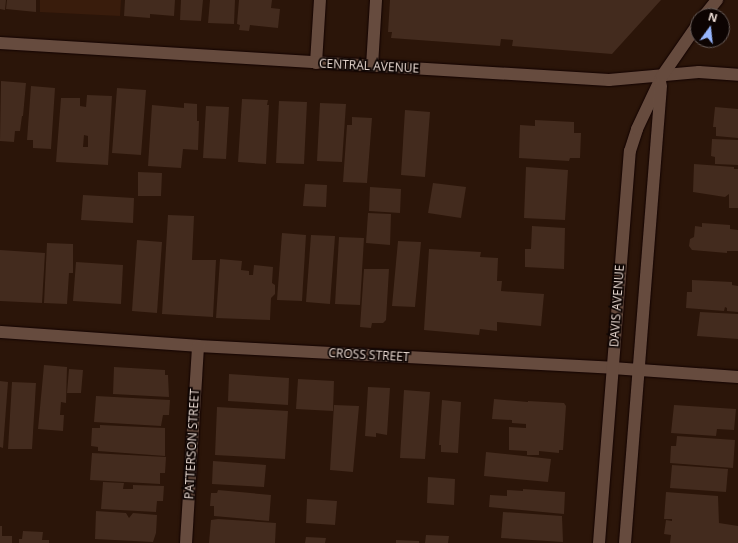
<!DOCTYPE html>
<html>
<head>
<meta charset="utf-8">
<style>
	body { margin:0 }
	#map { position:relative; width:738px; height:543px; overflow:hidden; background:#2b1509; font-family:"Open Sans",sans-serif }
	div>[style] { position:absolute }
	.built>* { inset:0; background:#391c0c }
	.building>* { inset:0; background:#432b1e }
	.roads { filter:drop-shadow(0 0 1px #120200) drop-shadow(0 0 1px #120200) }
	.service>* { height:12px; margin:-6px; padding:0 6px; transform-origin:6px; border-radius:6px; background:#664b3e }
	.minor>* { height:12px; margin:-6px; padding:0 6px; transform-origin:6px; border-radius:6px; background:#664b3e }
	.tertiary>* { height:12px; margin:-6px; padding:0 6px; transform-origin:6px; border-radius:6px; background:#664b3e }
	span { translate:-50% -50%; white-space:nowrap; text-align:center; line-height:1.15; -webkit-text-stroke:3.5px #0d0402; paint-order:stroke }
	.street-label { font-size:12px; color:#eeded6 }
	.north { position:absolute; left:690px; top:8px; width:40px; height:40px; box-sizing:border-box; background:#0d0402; border:1px solid #675b57; border-radius:50%; rotate:15deg; font-size:11px; font-weight:700; line-height:16px; text-align:center; color:#eeded6 }
	.north::after { content:''; display:block; margin:auto; width:14px; height:18px; background:#97b6fd; clip-path:polygon(50% 0,100% 100%,50% 72%,0 100%) }
</style>
</head>
<body>
<div id="map">
	<div class="built">
		<i style="clip-path:polygon(40px 0,121px 0,120px 16px,40px 12px)"></i>
	</div>
	<div class="building">
		<i style="clip-path:polygon(0 0,6px 0,5px 10px,0 9px)"></i>
		<i style="clip-path:polygon(7px 0,36px 0,36px 12px,6px 9px)"></i>
		<i style="clip-path:polygon(125px 0,175px 0,174px 16px,150px 14px,150px 18px,124px 16px)"></i>
		<i style="clip-path:polygon(181px 0,203px 0,201px 21px,180px 20px)"></i>
		<i style="clip-path:polygon(210px 0,235px 0,234px 24px,208px 23px)"></i>
		<i style="clip-path:polygon(239px 0,272px 0,271px 8px,280px 9px,278px 28px,250px 25px,249px 31px,239px 30px,240px 25px,237px 24px)"></i>
		<i style="clip-path:polygon(390px 0,661px 0,612px 54px,512px 46px,513px 40px,501px 39px,500px 46px,391px 38px,392px 32px,388px 32px)"></i>
		<i style="clip-path:polygon(1px 81px,26px 83px,23px 116px,22px 116px,20px 131px,15px 131px,14px 142px,0 141px)"></i>
		<i style="clip-path:polygon(31px 86px,55px 88px,51px 149px,33px 148px,33px 140px,27px 140px)"></i>
		<i style="clip-path:polygon(117px 88px,146px 90px,141px 155px,112px 153px)"></i>
		<i style="clip-path:polygon(evenodd,87px 95px,112px 96px,108px 165px,56px 162px,61px 98px,80px 98px,80px 106px,86px 107px,87px 95px,84px 135px,88px 136px,88px 147px,83px 147px,84px 135px)"></i>
		<i style="clip-path:polygon(242px 99px,268px 100px,267px 105px,269px 105px,266px 164px,238px 162px)"></i>
		<i style="clip-path:polygon(279px 101px,307px 102px,304px 164px,276px 163px)"></i>
		<i style="clip-path:polygon(184px 103px,197px 104px,197px 121px,199px 121px,198px 150px,183px 149px,181px 168px,148px 166px,152px 105px,184px 108px)"></i>
		<i style="clip-path:polygon(320px 103px,346px 104px,342px 162px,317px 161px)"></i>
		<i style="clip-path:polygon(206px 106px,229px 107px,226px 159px,203px 158px)"></i>
		<i style="clip-path:polygon(715px 107px,738px 109px,738px 138px,716px 136px,716px 127px,713px 127px)"></i>
		<i style="clip-path:polygon(405px 110px,430px 112px,425px 177px,401px 175px)"></i>
		<i style="clip-path:polygon(352px 117px,372px 118px,367px 183px,343px 182px,347px 125px,352px 125px)"></i>
		<i style="clip-path:polygon(535px 120px,574px 122px,574px 133px,581px 133px,580px 158px,570px 158px,569px 161px,519px 158px,520px 125px,535px 126px)"></i>
		<i style="clip-path:polygon(712px 139px,738px 140px,738px 165px,715px 164px,715px 157px,711px 156px)"></i>
		<i style="clip-path:polygon(694px 164px,734px 167px,734px 169px,738px 169px,738px 208px,729px 208px,729px 194px,725px 197px,693px 192px)"></i>
		<i style="clip-path:polygon(526px 167px,568px 170px,565px 220px,524px 218px)"></i>
		<i style="clip-path:polygon(138px 172px,162px 173px,161px 196px,138px 196px)"></i>
		<i style="clip-path:polygon(433px 183px,466px 187px,461px 218px,428px 213px)"></i>
		<i style="clip-path:polygon(305px 184px,327px 185px,326px 207px,303px 206px)"></i>
		<i style="clip-path:polygon(370px 187px,401px 189px,400px 213px,369px 211px)"></i>
		<i style="clip-path:polygon(83px 195px,134px 198px,133px 223px,81px 220px)"></i>
		<i style="clip-path:polygon(368px 213px,391px 214px,390px 245px,366px 243px)"></i>
		<i style="clip-path:polygon(168px 215px,194px 216px,192px 260px,216px 260px,213px 317px,162px 314px)"></i>
		<i style="clip-path:polygon(702px 223px,730px 225px,730px 229px,738px 230px,738px 251px,727px 251px,727px 253px,692px 250px,689px 246px,690px 239px,694px 237px,695px 226px,702px 227px)"></i>
		<i style="clip-path:polygon(532px 226px,565px 228px,564px 269px,525px 267px,525px 249px,531px 249px)"></i>
		<i style="clip-path:polygon(282px 233px,306px 235px,302px 301px,277px 300px)"></i>
		<i style="clip-path:polygon(311px 235px,335px 236px,330px 304px,306px 302px)"></i>
		<i style="clip-path:polygon(339px 237px,364px 238px,360px 305px,335px 304px)"></i>
		<i style="clip-path:polygon(137px 240px,162px 242px,157px 313px,132px 311px)"></i>
		<i style="clip-path:polygon(398px 241px,421px 242px,415px 307px,392px 306px)"></i>
		<i style="clip-path:polygon(47px 243px,73px 244px,73px 273px,69px 273px,67px 304px,44px 303px)"></i>
		<i style="clip-path:polygon(429px 249px,481px 252px,480px 257px,498px 258px,497px 281px,502px 281px,501px 291px,544px 294px,541px 326px,497px 322px,497px 331px,480px 329px,479px 335px,424px 330px)"></i>
		<i style="clip-path:polygon(0 250px,45px 253px,42px 303px,0 301px)"></i>
		<i style="clip-path:polygon(220px 259px,242px 261px,241px 270px,249px 271px,249px 275px,253px 275px,254px 265px,273px 267px,272px 283px,275px 285px,275px 294px,271px 298px,270px 320px,216px 318px)"></i>
		<i style="clip-path:polygon(76px 262px,123px 265px,121px 304px,73px 301px)"></i>
		<i style="clip-path:polygon(364px 269px,389px 269px,386px 320px,383px 323px,372px 323px,371px 328px,360px 327px)"></i>
		<i style="clip-path:polygon(692px 280px,732px 282px,732px 285px,738px 286px,738px 312px,727px 311px,727px 308px,725px 307px,724px 311px,686px 308px,687px 292px,692px 292px)"></i>
		<i style="clip-path:polygon(700px 312px,738px 314px,738px 339px,697px 336px)"></i>
		<i style="clip-path:polygon(44px 365px,67px 367px,66px 403px,61px 402px,60px 415px,64px 415px,63px 431px,38px 429px)"></i>
		<i style="clip-path:polygon(114px 367px,165px 370px,165px 375px,168px 375px,169px 397px,113px 394px)"></i>
		<i style="clip-path:polygon(69px 369px,83px 370px,81px 393px,67px 393px)"></i>
		<i style="clip-path:polygon(229px 374px,289px 378px,288px 405px,228px 401px)"></i>
		<i style="clip-path:polygon(298px 379px,334px 381px,333px 411px,296px 409px)"></i>
		<i style="clip-path:polygon(0 381px,8px 382px,3px 448px,0 447px)"></i>
		<i style="clip-path:polygon(12px 382px,36px 383px,32px 449px,8px 449px)"></i>
		<i style="clip-path:polygon(368px 387px,390px 388px,387px 435px,376px 433px,376px 437px,365px 436px)"></i>
		<i style="clip-path:polygon(404px 390px,430px 392px,425px 459px,400px 458px)"></i>
		<i style="clip-path:polygon(96px 396px,170px 400px,169px 415px,163px 415px,161px 426px,94px 422px)"></i>
		<i style="clip-path:polygon(494px 399px,528px 402px,528px 401px,564px 403px,566px 406px,563px 450px,559px 450px,559px 453px,539px 451px,539px 455px,527px 455px,527px 451px,509px 450px,509px 427px,526px 428px,526px 424px,512px 423px,512px 420px,492px 419px)"></i>
		<i style="clip-path:polygon(442px 400px,461px 402px,458px 453px,441px 452px,441px 445px,439px 445px)"></i>
		<i style="clip-path:polygon(334px 405px,359px 406px,353px 472px,330px 470px)"></i>
		<i style="clip-path:polygon(674px 405px,736px 409px,734px 430px,717px 429px,716px 436px,671px 433px)"></i>
		<i style="clip-path:polygon(217px 407px,288px 411px,285px 459px,215px 455px)"></i>
		<i style="clip-path:polygon(100px 425px,165px 428px,165px 456px,98px 451px,98px 447px,91px 446px,92px 428px,100px 428px)"></i>
		<i style="clip-path:polygon(677px 436px,735px 440px,733px 468px,670px 463px,671px 446px,676px 446px)"></i>
		<i style="clip-path:polygon(486px 452px,551px 459px,548px 482px,484px 476px)"></i>
		<i style="clip-path:polygon(92px 453px,166px 457px,165px 473px,160px 473px,160px 484px,90px 480px)"></i>
		<i style="clip-path:polygon(213px 461px,266px 465px,264px 487px,212px 484px)"></i>
		<i style="clip-path:polygon(672px 465px,728px 469px,726px 492px,670px 488px)"></i>
		<i style="clip-path:polygon(428px 477px,455px 479px,454px 505px,427px 503px)"></i>
		<i style="clip-path:polygon(103px 482px,124px 483px,123px 489px,133px 489px,133px 485px,164px 486px,163px 501px,157px 501px,156px 512px,101px 509px)"></i>
		<i style="clip-path:polygon(523px 489px,565px 492px,564px 514px,489px 507px,490px 495px,507px 496px,507px 490px,523px 491px)"></i>
		<i style="clip-path:polygon(218px 490px,271px 495px,269px 521px,214px 516px,214px 506px,210px 506px,211px 493px,217px 493px)"></i>
		<i style="clip-path:polygon(666px 492px,718px 496px,719px 523px,738px 526px,738px 543px,670px 543px,671px 535px,664px 534px,666px 520px,672px 521px,672px 519px,664px 519px)"></i>
		<i style="clip-path:polygon(307px 499px,337px 501px,335px 525px,306px 523px)"></i>
		<i style="clip-path:polygon(96px 511px,126px 513px,129px 518px,133px 513px,157px 515px,156px 533px,153px 542px,95px 539px)"></i>
		<i style="clip-path:polygon(503px 512px,562px 516px,563px 542px,501px 538px)"></i>
		<i style="clip-path:polygon(218px 519px,276px 523px,275px 543px,209px 543px,211px 520px)"></i>
		<i style="clip-path:polygon(0 526px,2px 526px,2px 536px,12px 536px,12px 543px,0 543px)"></i>
		<i style="clip-path:polygon(23px 531px,43px 532px,42px 540px,49px 540px,49px 543px,19px 543px,19px 539px,22px 539px)"></i>
		<i style="clip-path:polygon(426px 535px,449px 536px,448px 543px,425px 543px)"></i>
		<i style="clip-path:polygon(306px 537px,326px 538px,325px 543px,305px 543px)"></i>
		<i style="clip-path:polygon(396px 540px,419px 541px,419px 543px,396px 543px)"></i>
	</div>
	<div class="roads">
		<div class="service">
			<i style="left:316px;top:63px;width:63px;rotate:-86.4deg"></i>
			<i style="left:372px;top:66px;width:66px;rotate:-86.5deg"></i>
		</div>
		<div class="minor">
			<i style="left:0;top:43px;width:610px;rotate:3.48deg"></i>
			<i style="left:609px;top:80px;width:90px;rotate:-5.1deg"></i>
			<i style="left:699px;top:72px;width:39px;rotate:4deg"></i>
			<i style="left:0;top:332px;width:198px;rotate:4deg"></i>
			<i style="left:198px;top:346px;width:415px;rotate:3deg"></i>
			<i style="left:612px;top:368px;width:126px;rotate:4.1deg"></i>
			<i style="left:186px;top:543px;width:197px;rotate:-86.5deg"></i>
		</div>
		<div class="tertiary">
			<i style="left:704px;top:16px;width:21px;rotate:-51deg"></i>
			<i style="left:599px;top:543px;width:393px;rotate:-85.5deg"></i>
			<i style="left:630px;top:151px;width:23px;rotate:-72deg"></i>
			<i style="left:637px;top:129px;width:59px;rotate:-64.7deg"></i>
			<i style="left:662px;top:76px;width:63px;rotate:-55.3deg"></i>
			<i style="left:625px;top:543px;width:459px;rotate:-85.5deg"></i>
		</div>
	</div>
	<div class="street-label">
		<span style="left:369px;top:66px;rotate:3deg">CENTRAL AVENUE</span>
		<span style="left:617px;top:306px;rotate:-86deg">DAVIS AVENUE</span>
		<span style="left:369px;top:355px;rotate:3deg">CROSS STREET</span>
		<span style="left:192px;top:444px;rotate:-87deg">PATTERSON STREET</span>
	</div>
	<div class="north">N</div>
</div>
</body>
</html>
